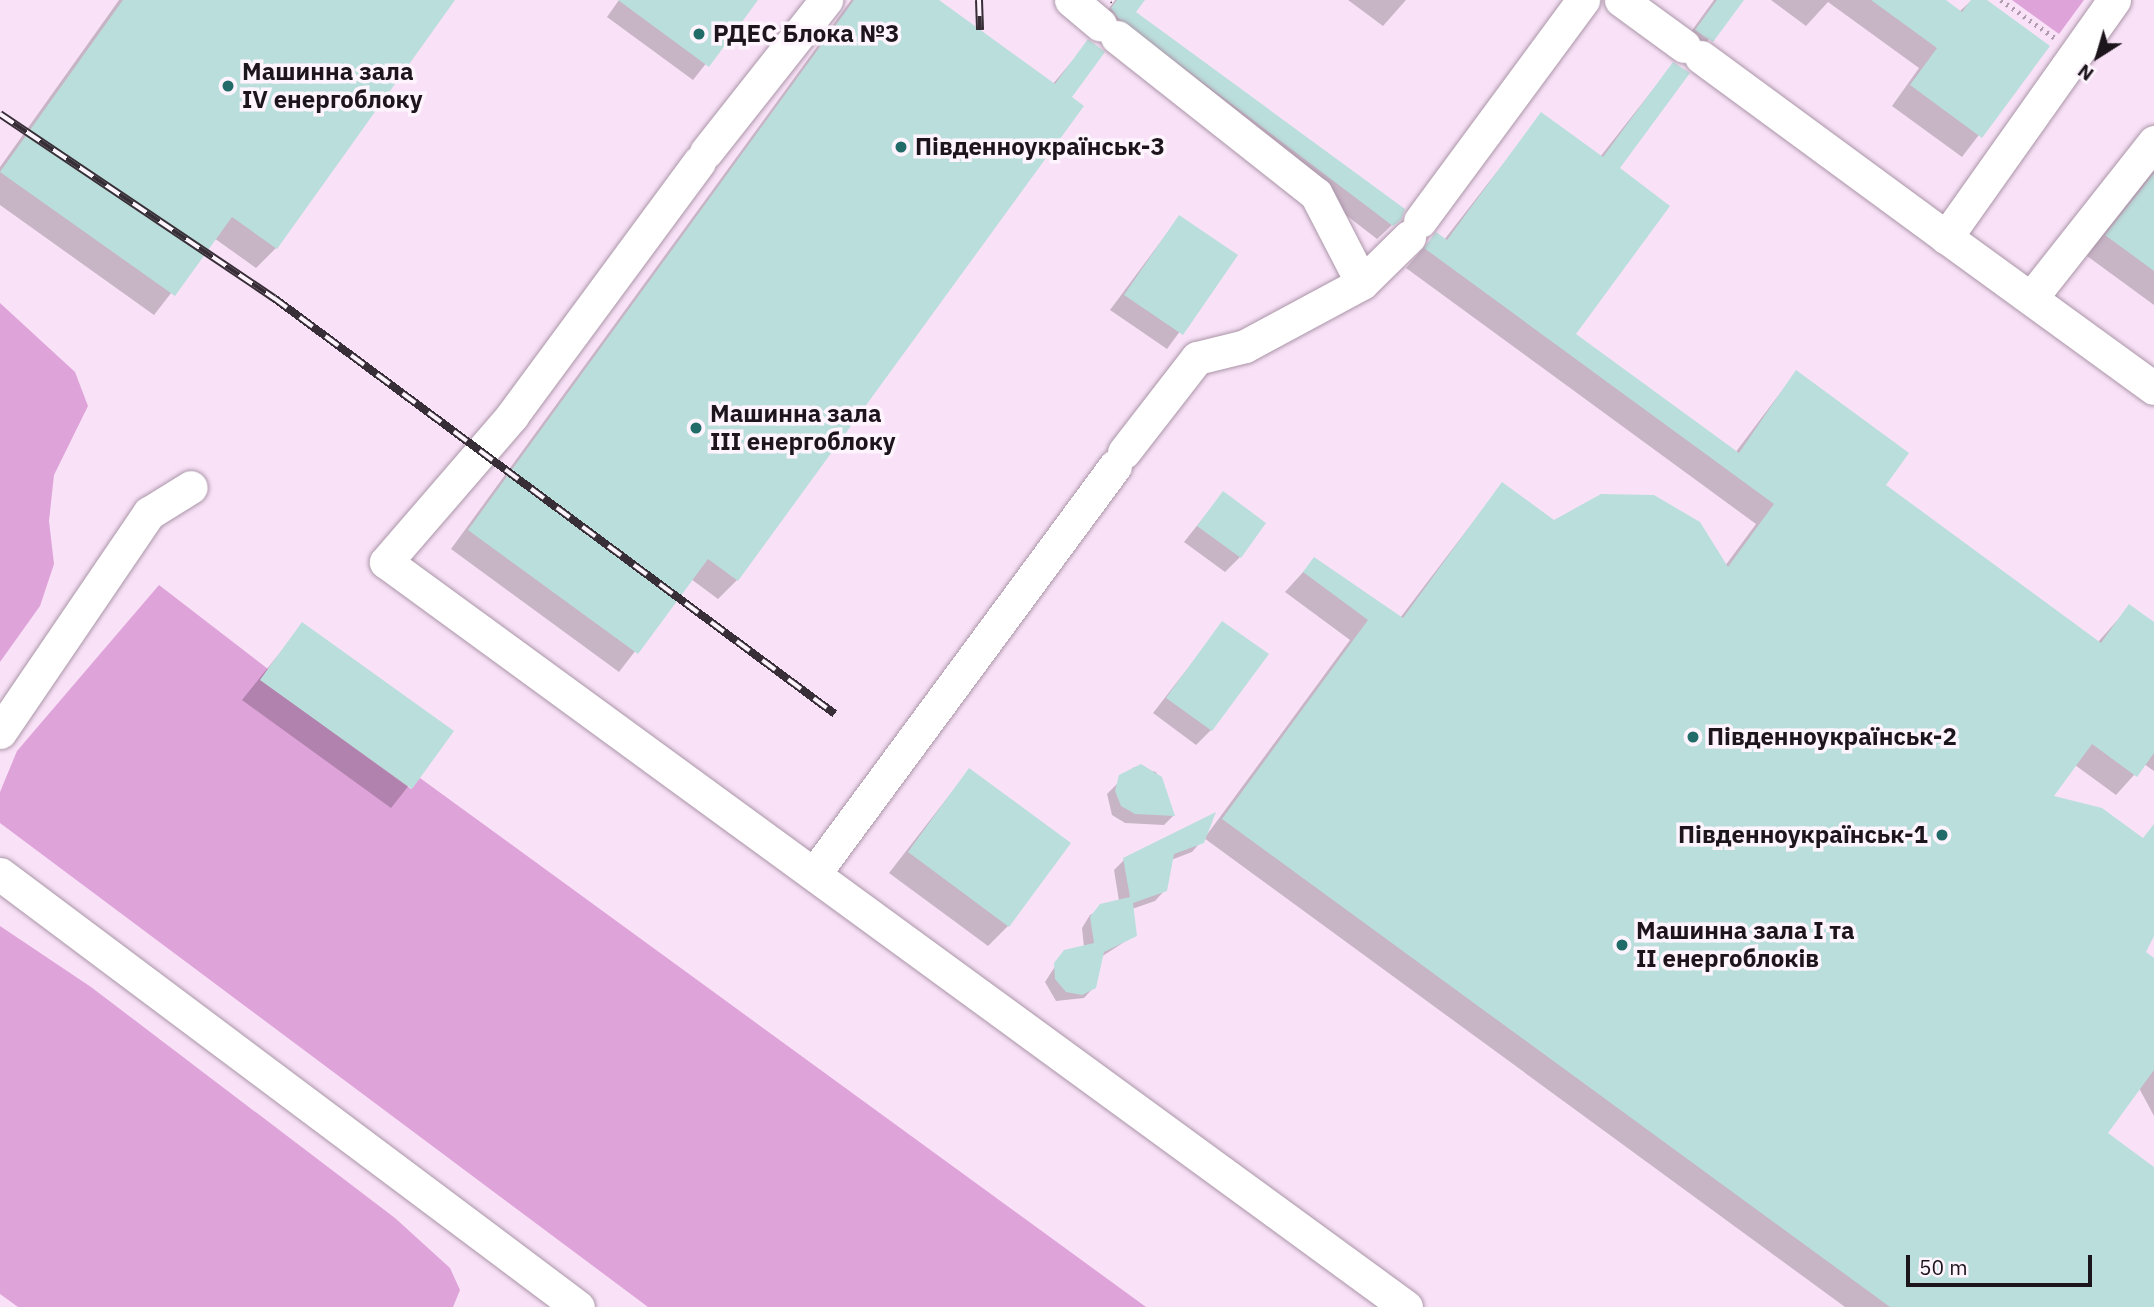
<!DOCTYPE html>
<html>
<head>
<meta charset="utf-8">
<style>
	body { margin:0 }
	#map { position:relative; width:2154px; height:1307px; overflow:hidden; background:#f9e2f7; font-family:"IBM Plex Sans",sans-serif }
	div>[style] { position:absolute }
	.water>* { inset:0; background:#dea3d9 }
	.shadow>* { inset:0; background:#0003 }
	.building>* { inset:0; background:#badedb }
	.path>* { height:4.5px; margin-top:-2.25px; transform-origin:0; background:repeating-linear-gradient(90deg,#ae9cad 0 2px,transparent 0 7px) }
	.roads { filter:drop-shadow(0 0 2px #aa95a8) drop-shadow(0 0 2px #aa95a8) }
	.minor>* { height:33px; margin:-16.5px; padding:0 16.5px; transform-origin:16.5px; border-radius:16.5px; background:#fff }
	.rail>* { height:8px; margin-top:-4px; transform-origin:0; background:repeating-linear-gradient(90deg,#fef4fd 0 16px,#382e37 0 32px); box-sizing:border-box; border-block:2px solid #382e37 }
	.dots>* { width:19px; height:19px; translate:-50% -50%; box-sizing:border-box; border:4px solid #fef4fd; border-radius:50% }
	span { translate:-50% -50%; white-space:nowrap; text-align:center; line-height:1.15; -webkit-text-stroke:7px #fef4fd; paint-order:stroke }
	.poi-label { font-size:24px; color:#1d151c; font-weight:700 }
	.left { translate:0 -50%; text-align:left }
	.right { translate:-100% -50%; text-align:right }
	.north { position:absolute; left:2063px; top:21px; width:70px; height:70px; -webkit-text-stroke:5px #fef4fd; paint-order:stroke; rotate:217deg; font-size:19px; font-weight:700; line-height:28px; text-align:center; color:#1d151c }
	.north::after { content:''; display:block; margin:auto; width:24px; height:32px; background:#1d151c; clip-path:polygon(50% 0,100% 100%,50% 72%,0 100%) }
	.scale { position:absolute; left:1906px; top:1255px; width:186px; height:32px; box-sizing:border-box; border:4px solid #1d151c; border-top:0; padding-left:9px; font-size:21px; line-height:24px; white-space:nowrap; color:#1d151c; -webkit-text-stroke:5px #fef4fd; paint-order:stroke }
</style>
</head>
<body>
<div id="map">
	<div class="water">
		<i style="clip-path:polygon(2012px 0,2084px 0,2059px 34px)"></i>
		<i style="clip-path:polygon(0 303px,75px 372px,88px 406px,54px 475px,49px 521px,54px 564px,40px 606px,0 662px)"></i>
		<i style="clip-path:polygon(159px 585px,268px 669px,261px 680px,411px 789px,420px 778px,1146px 1307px,648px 1307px,0 823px,0 792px,17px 751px)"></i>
		<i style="clip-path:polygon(0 926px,91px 987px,395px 1218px,450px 1268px,460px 1290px,453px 1307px,18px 1307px,0 1294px)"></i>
	</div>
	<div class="shadow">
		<i style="clip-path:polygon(119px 0,453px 0,276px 248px,256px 268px,214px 238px,154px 315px,0 205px,0 167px)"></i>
		<i style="clip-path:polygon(619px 0,756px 0,693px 80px,607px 17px)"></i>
		<i style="clip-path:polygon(851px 0,936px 0,1052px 85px,1088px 42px,1070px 98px,1082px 107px,737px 580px,718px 599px,691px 579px,619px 672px,451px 549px)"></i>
		<i style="clip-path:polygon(1115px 0,1142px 0,1133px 13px,1392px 225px,1377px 239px,1098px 24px)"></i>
		<i style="clip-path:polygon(1348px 0,1406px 0,1383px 26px)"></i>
		<i style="clip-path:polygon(1714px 0,1741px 0,1692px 60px,1677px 51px)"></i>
		<i style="clip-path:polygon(1771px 0,1943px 0,1959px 12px,1972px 0,1984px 0,2047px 46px,1962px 157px,1892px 106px,1919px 68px,1828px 2px,1806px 26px)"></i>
		<i style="clip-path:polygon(1673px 64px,1688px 73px,1617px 169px,1574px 335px,1735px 453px,1796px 372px,1883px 485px,2098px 642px,2130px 606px,2154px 678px,2154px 771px,2144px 764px,2116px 795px,2075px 765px,2051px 797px,2142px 840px,2154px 831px,2154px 927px,2144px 953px,2154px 960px,2154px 1116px,2139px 1088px,2106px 1133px,2154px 1169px,2154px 1307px,1845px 1307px,1204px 838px,1192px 852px,1171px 860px,1165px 890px,1155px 901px,1132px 909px,1135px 935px,1101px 957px,1094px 987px,1084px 998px,1056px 1001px,1045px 982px,1065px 951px,1084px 947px,1082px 928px,1090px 915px,1119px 901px,1114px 870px,1124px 860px,1206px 836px,1350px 640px,1285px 592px,1314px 560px,1400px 618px,1502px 484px,1554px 522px,1725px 566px,1756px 524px,1406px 268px,1436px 234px,1444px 240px,1542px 114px,1600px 157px)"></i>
		<i style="clip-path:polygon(2154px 163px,2154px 305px,2087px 256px)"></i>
		<i style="clip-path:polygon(1179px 217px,1236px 255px,1167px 349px,1110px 310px)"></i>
		<i style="clip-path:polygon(1223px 493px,1240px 557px,1225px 572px,1184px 542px)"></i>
		<i style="clip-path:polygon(1223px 623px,1211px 730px,1196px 745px,1153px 713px)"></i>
		<i style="clip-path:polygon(303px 624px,452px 731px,391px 808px,242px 700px)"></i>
		<i style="clip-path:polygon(1134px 767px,1156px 772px,1173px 816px,1164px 825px,1125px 823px,1112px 815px,1107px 794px)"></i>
		<i style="clip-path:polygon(969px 770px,1008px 926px,988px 946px,889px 873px)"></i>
	</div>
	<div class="building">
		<i style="clip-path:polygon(123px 0,455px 0,277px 249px,232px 217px,175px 296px,0 172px)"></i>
		<i style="clip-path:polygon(618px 0,758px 0,709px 67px)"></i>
		<i style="clip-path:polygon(854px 0,939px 0,1055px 84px,1088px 39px,1105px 52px,1072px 97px,1084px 106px,738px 581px,708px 559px,638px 654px,468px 530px)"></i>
		<i style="clip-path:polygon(1117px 0,1145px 0,1136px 12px,1405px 209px,1401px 220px,1393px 226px,1118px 18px,1111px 8px)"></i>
		<i style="clip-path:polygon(1717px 0,1744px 0,1713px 42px,1695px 30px)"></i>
		<i style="clip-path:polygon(1871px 0,1946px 0,1962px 12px,1971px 0,1987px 0,2050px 46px,1982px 138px,1910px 85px,1937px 48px)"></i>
		<i style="clip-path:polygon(1673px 62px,1690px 73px,1620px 168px,1670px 206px,1576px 334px,1739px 453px,1796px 370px,1909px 453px,1886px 485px,2101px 643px,2129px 604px,2154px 622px,2154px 753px,2137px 777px,2092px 744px,2054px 796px,2102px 808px,2143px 838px,2154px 824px,2154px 936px,2146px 952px,2154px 958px,2154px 1070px,2108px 1133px,2154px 1167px,2154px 1307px,1890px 1307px,1222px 819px,1368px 620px,1303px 572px,1314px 557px,1403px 618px,1502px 482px,1554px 520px,1601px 494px,1654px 495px,1700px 522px,1728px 567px,1774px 504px,1424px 248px,1436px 232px,1447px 240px,1541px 112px,1603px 157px)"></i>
		<i style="clip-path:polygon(2154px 173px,2154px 271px,2105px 235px)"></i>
		<i style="clip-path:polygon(1179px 215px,1238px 255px,1183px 335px,1124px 295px)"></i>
		<i style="clip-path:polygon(1223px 491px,1266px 523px,1241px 558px,1197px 526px)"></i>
		<i style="clip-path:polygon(1222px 621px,1269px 654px,1212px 731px,1166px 698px)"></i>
		<i style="clip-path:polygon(302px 622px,454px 731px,412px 789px,260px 680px)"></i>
		<i style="clip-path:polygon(1141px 764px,1162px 777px,1175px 816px,1135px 814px,1121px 806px,1115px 791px,1119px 775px)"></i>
		<i style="clip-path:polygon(969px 768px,1071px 843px,1009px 927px,908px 852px)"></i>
		<i style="clip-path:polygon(1216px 812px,1204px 843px,1174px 854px,1167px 891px,1133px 903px,1137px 936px,1104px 952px,1096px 988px,1082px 995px,1066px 992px,1055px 979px,1054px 963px,1064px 950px,1094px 943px,1090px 917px,1100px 904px,1130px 897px,1123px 858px)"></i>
	</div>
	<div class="path">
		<i style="left:2001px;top:0;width:66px;rotate:35.1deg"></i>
	</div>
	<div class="roads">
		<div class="minor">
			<i style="left:1071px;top:0;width:38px;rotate:40deg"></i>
			<i style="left:1621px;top:0;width:78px;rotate:36.1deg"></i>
			<i style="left:2114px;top:0;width:291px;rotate:125.3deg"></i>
			<i style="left:1946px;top:237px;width:257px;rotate:36deg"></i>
			<i style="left:1117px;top:37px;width:253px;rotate:38.3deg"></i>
			<i style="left:1316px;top:194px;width:100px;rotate:62.7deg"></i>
			<i style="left:1701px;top:57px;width:304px;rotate:36.3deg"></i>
			<i style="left:706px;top:152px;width:194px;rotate:-51.7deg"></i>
			<i style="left:699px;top:162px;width:315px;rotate:126.4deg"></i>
			<i style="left:512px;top:416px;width:193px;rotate:130.8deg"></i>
			<i style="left:386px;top:562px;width:1263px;rotate:36.14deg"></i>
			<i style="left:1420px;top:221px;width:275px;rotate:-53.6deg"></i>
			<i style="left:2031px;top:298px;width:199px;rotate:-51.7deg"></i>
			<i style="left:1124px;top:452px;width:119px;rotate:-52.2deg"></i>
			<i style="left:1197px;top:358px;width:49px;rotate:-14deg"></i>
			<i style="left:1245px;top:346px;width:133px;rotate:-28.3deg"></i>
			<i style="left:1362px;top:283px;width:66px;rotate:-44.4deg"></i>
			<i style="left:0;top:732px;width:265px;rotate:-55.8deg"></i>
			<i style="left:149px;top:513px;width:49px;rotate:-31.8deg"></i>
			<i style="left:0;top:874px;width:722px;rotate:36.84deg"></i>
			<i style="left:814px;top:874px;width:507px;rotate:-53.58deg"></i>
		</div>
	</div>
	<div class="rail">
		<i style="left:979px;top:0;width:30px;rotate:88deg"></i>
		<i style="left:1113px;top:0;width:1px;rotate:45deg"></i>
		<i style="left:0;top:114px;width:330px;rotate:33.9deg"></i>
		<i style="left:274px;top:298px;width:698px;rotate:36.56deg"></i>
	</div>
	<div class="dots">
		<i style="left:699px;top:34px;background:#216c68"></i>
		<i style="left:228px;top:86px;background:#216c68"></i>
		<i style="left:901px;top:147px;background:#216c68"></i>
		<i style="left:696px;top:428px;background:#216c68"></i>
		<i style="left:1693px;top:737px;background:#216c68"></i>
		<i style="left:1942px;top:835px;background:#216c68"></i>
		<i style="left:1622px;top:945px;background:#216c68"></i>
	</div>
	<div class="poi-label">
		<span class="left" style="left:713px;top:34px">РДЕС Блока №3</span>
		<span class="left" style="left:242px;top:86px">Машинна зала<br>IV енергоблоку</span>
		<span class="left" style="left:915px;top:147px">Південноукраїнськ-3</span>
		<span class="left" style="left:710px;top:428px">Машинна зала<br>III енергоблоку</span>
		<span class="left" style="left:1707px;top:737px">Південноукраїнськ-2</span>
		<span class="right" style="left:1928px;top:835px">Південноукраїнськ-1</span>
		<span class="left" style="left:1636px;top:945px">Машинна зала I та<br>II енергоблоків</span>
	</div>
	<div class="north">N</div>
	<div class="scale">50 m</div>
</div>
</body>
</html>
